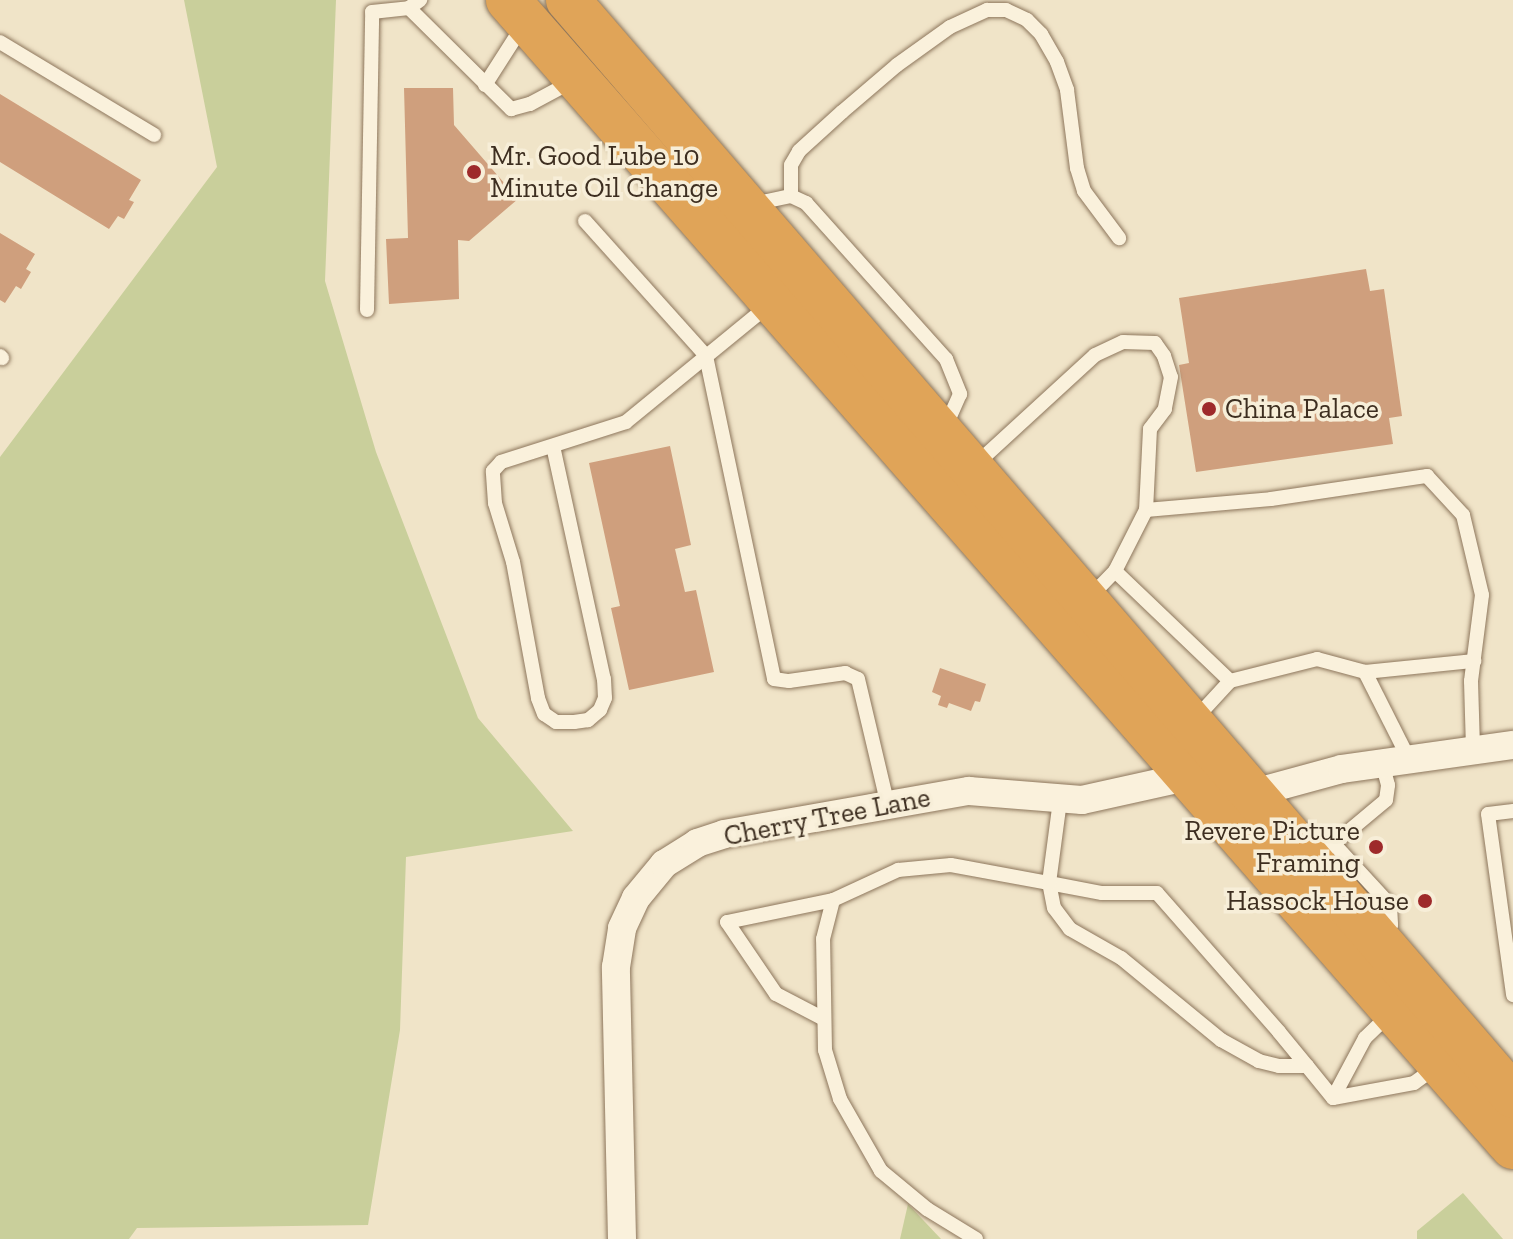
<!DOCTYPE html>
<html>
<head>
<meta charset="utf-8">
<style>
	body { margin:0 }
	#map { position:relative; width:1513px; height:1239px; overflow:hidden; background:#f0e4c8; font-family:"Zilla Slab",serif }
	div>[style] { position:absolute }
	.green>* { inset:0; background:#c9cf9b }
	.building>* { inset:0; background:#cf9f7d }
	.roads { filter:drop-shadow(0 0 2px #8d765c) drop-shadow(0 0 2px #8d765c) }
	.lane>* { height:14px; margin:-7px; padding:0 7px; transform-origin:7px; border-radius:7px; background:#faf1dc }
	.street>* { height:28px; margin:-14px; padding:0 14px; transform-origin:14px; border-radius:14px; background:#faf1dc }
	.highway>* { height:44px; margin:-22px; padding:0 22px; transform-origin:22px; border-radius:22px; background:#e0a458 }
	.dots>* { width:22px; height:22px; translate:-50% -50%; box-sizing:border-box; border:4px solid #f7eed8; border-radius:50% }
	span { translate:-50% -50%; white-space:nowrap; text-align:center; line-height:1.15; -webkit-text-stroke:7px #f7eed8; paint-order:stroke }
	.poi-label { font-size:28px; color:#3d2e20 }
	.left { translate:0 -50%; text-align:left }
	.right { translate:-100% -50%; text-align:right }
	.street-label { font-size:28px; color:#3d2e20 }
</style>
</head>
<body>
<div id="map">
	<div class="green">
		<i style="clip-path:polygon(184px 0,336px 0,325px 281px,376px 452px,478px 718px,573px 831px,406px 857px,400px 1030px,368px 1225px,137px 1228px,129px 1239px,0 1239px,0 457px,217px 167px)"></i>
		<i style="clip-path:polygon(1463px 1193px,1503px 1239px,1417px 1239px,1417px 1231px)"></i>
		<i style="clip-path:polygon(908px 1204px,941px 1239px,900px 1239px)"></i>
	</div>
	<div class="building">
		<i style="clip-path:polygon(404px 88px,453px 88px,454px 125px,518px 199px,469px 241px,458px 240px,459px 299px,389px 304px,386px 239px,408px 238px)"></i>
		<i style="clip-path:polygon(0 94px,141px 180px,129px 200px,134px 202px,124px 219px,118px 216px,109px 229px,0 162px)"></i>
		<i style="clip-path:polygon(0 233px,35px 254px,26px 269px,31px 272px,21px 289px,16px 286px,5px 303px,0 300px)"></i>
		<i style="clip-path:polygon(1366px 269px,1370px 291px,1384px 289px,1402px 416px,1389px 418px,1393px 444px,1196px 472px,1179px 365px,1189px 363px,1179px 298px)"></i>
		<i style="clip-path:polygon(670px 446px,691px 545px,675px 549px,685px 592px,696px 590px,714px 672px,629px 690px,611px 608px,620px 606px,589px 463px)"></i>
		<i style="clip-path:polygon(940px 668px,986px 684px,980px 702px,975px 701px,971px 711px,949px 703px,947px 708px,938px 705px,941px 696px,932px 692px)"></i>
	</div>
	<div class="roads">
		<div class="lane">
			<i style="left:409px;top:8px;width:144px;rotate:44.7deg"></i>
			<i style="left:511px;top:109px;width:20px;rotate:-15deg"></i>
			<i style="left:530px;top:104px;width:49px;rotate:-28.1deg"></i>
			<i style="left:0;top:42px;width:180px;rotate:31.1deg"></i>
			<i style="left:485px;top:85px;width:72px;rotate:-57.4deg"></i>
			<i style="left:791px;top:196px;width:31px;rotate:-90deg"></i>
			<i style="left:791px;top:165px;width:16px;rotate:-60deg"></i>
			<i style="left:799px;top:151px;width:58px;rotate:-42.2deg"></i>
			<i style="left:842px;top:112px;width:72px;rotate:-40.5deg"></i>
			<i style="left:897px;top:65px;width:65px;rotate:-35.6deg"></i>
			<i style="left:950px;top:27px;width:41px;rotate:-24.7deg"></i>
			<i style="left:987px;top:10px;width:19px"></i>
			<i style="left:1006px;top:10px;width:23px;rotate:25deg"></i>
			<i style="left:1027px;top:20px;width:20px;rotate:45deg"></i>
			<i style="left:1041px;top:34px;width:32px;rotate:60deg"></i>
			<i style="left:1057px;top:62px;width:30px;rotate:70deg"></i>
			<i style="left:1067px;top:90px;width:79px;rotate:82.7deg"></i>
			<i style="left:1077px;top:168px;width:24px;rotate:73deg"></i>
			<i style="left:1084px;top:191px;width:59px;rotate:53.3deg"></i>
			<i style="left:753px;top:204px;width:39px;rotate:-12deg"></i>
			<i style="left:791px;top:196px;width:17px;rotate:25deg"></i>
			<i style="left:806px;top:203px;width:210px;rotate:48.1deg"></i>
			<i style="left:946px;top:359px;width:38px;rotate:68deg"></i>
			<i style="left:960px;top:394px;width:37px;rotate:114deg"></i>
			<i style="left:585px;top:221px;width:181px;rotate:48.1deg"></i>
			<i style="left:706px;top:356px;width:330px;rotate:78.1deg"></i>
			<i style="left:774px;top:679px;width:15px;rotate:8deg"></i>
			<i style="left:789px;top:681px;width:57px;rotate:-8.1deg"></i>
			<i style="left:845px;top:673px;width:14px;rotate:25deg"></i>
			<i style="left:858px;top:679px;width:130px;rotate:76.7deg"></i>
			<i style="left:367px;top:310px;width:298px;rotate:-89deg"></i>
			<i style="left:372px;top:12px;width:37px;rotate:-6deg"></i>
			<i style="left:409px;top:8px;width:14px;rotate:-36deg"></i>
			<i style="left:0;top:356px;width:3px;rotate:45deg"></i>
			<i style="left:553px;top:446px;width:239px;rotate:77.7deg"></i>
			<i style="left:604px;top:679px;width:19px;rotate:87deg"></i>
			<i style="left:605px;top:698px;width:13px;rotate:113deg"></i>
			<i style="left:600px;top:710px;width:16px;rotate:140deg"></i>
			<i style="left:588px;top:720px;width:14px;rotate:172deg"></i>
			<i style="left:574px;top:722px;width:18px;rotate:180deg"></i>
			<i style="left:556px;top:722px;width:14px;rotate:-146deg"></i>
			<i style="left:544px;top:714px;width:17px;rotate:-111deg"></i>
			<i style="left:538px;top:698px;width:138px;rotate:-100.4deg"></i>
			<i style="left:513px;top:562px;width:62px;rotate:-107deg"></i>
			<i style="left:495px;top:503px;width:32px;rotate:-94deg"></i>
			<i style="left:493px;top:471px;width:12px;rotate:-48deg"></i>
			<i style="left:501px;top:462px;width:131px;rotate:-17.7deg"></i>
			<i style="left:626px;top:422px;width:186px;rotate:-39.3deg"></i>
			<i style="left:974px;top:466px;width:164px;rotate:-42.5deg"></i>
			<i style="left:1095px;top:355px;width:31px;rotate:-25deg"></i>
			<i style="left:1123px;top:342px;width:32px;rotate:2deg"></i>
			<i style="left:1155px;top:343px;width:16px;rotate:55deg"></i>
			<i style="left:1164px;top:356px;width:22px;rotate:72deg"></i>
			<i style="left:1171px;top:377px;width:33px;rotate:101deg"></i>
			<i style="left:1165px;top:409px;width:25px;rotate:127deg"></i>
			<i style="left:1150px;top:429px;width:81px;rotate:92.8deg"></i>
			<i style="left:1146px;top:510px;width:68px;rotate:116.9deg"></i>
			<i style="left:1115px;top:571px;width:39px;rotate:134deg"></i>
			<i style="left:1146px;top:510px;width:125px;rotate:-5deg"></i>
			<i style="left:1271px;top:499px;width:158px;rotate:-8.4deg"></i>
			<i style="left:1427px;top:476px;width:53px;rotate:47.3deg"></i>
			<i style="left:1463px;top:515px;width:82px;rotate:76.6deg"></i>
			<i style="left:1482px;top:595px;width:87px;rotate:97.3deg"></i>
			<i style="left:1471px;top:681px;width:69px;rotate:88.3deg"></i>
			<i style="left:1115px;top:571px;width:159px;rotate:43.7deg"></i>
			<i style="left:1365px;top:672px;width:110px;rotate:-5.8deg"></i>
			<i style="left:1196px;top:718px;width:50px;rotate:-47.4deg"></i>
			<i style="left:1230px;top:681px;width:90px;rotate:-14.2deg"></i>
			<i style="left:1317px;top:659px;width:50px;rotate:15.2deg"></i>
			<i style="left:1365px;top:672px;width:97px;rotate:63.2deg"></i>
			<i style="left:1513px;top:811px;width:25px;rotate:173deg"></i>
			<i style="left:1488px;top:814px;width:183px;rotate:82.1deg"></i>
			<i style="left:1333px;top:843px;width:84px;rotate:47.4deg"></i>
			<i style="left:1390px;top:905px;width:20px;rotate:87deg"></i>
			<i style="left:1391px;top:925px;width:12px;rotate:132deg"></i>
			<i style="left:1313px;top:861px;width:95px;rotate:-39.9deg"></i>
			<i style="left:1386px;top:800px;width:15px;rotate:-82deg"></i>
			<i style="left:1388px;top:785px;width:23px;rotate:-105deg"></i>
			<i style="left:824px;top:1019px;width:54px;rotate:-152.5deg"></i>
			<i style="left:776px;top:994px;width:87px;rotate:-124.2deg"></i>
			<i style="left:727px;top:922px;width:108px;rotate:-11.7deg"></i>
			<i style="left:1307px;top:1066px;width:28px;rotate:180deg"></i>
			<i style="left:1279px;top:1066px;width:21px;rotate:-166deg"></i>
			<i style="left:1259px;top:1061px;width:43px;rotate:-151.1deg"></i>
			<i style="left:1221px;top:1040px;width:129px;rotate:-140.6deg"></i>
			<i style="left:1121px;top:958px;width:59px;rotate:-150.4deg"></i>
			<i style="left:1070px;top:929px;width:26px;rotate:-127deg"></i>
			<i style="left:1054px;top:908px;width:25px;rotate:-101deg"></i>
			<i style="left:1049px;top:883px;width:54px;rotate:10.7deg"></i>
			<i style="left:1102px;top:893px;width:55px"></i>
			<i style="left:1157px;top:893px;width:185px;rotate:48.7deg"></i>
			<i style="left:1279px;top:1032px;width:44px;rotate:50.5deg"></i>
			<i style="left:1307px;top:1066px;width:41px;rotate:50.9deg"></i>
			<i style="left:1333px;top:1098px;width:82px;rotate:-10.5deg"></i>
			<i style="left:1414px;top:1083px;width:29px;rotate:-36deg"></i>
			<i style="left:1333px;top:1098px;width:68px;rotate:-61.9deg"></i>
			<i style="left:1365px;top:1038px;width:36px;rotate:-44deg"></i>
			<i style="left:976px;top:1239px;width:57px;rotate:-148.5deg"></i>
			<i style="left:927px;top:1209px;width:60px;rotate:-140.4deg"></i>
			<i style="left:881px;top:1171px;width:83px;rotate:-119.7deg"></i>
			<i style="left:840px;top:1099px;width:51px;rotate:-107deg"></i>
			<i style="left:825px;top:1050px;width:111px;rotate:-91deg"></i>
			<i style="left:823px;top:939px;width:40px;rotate:-75.6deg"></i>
			<i style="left:833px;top:900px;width:72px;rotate:-24.8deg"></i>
			<i style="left:898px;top:870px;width:53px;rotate:-5.4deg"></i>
			<i style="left:951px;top:865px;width:100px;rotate:10.4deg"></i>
			<i style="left:1049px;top:883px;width:83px;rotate:-82.4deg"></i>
		</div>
		<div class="street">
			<i style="left:1250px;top:794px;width:95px;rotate:-15.2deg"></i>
			<i style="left:1342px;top:769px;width:173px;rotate:-8deg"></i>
			<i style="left:622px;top:1239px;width:272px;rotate:-91.3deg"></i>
			<i style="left:616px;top:967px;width:39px;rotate:-81deg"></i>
			<i style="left:622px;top:928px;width:33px;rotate:-65deg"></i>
			<i style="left:636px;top:898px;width:44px;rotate:-50.5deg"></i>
			<i style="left:664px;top:864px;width:39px;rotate:-32deg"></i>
			<i style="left:697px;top:843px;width:28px;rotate:-18deg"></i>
			<i style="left:724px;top:834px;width:249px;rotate:-10deg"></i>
			<i style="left:969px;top:791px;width:113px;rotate:4.6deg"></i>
			<i style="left:1082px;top:800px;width:111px;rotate:-12.5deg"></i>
		</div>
		<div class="highway">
			<i style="left:508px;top:0;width:1525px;rotate:48.78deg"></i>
			<i style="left:568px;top:0;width:1447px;rotate:49.23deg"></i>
		</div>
	</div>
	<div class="dots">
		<i style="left:474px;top:172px;background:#9e2a2b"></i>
		<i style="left:1209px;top:409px;background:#9e2a2b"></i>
		<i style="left:1376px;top:847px;background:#9e2a2b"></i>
		<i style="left:1425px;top:901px;background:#9e2a2b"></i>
	</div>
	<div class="poi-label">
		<span class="left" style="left:490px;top:172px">Mr. Good Lube 10<br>Minute Oil Change</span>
		<span class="left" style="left:1225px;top:409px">China Palace</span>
		<span class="right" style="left:1360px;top:847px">Revere Picture<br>Framing</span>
		<span class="right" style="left:1409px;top:901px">Hassock House</span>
	</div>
	<div class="street-label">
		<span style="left:827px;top:817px;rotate:-11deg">Cherry Tree Lane</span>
	</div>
</div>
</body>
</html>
